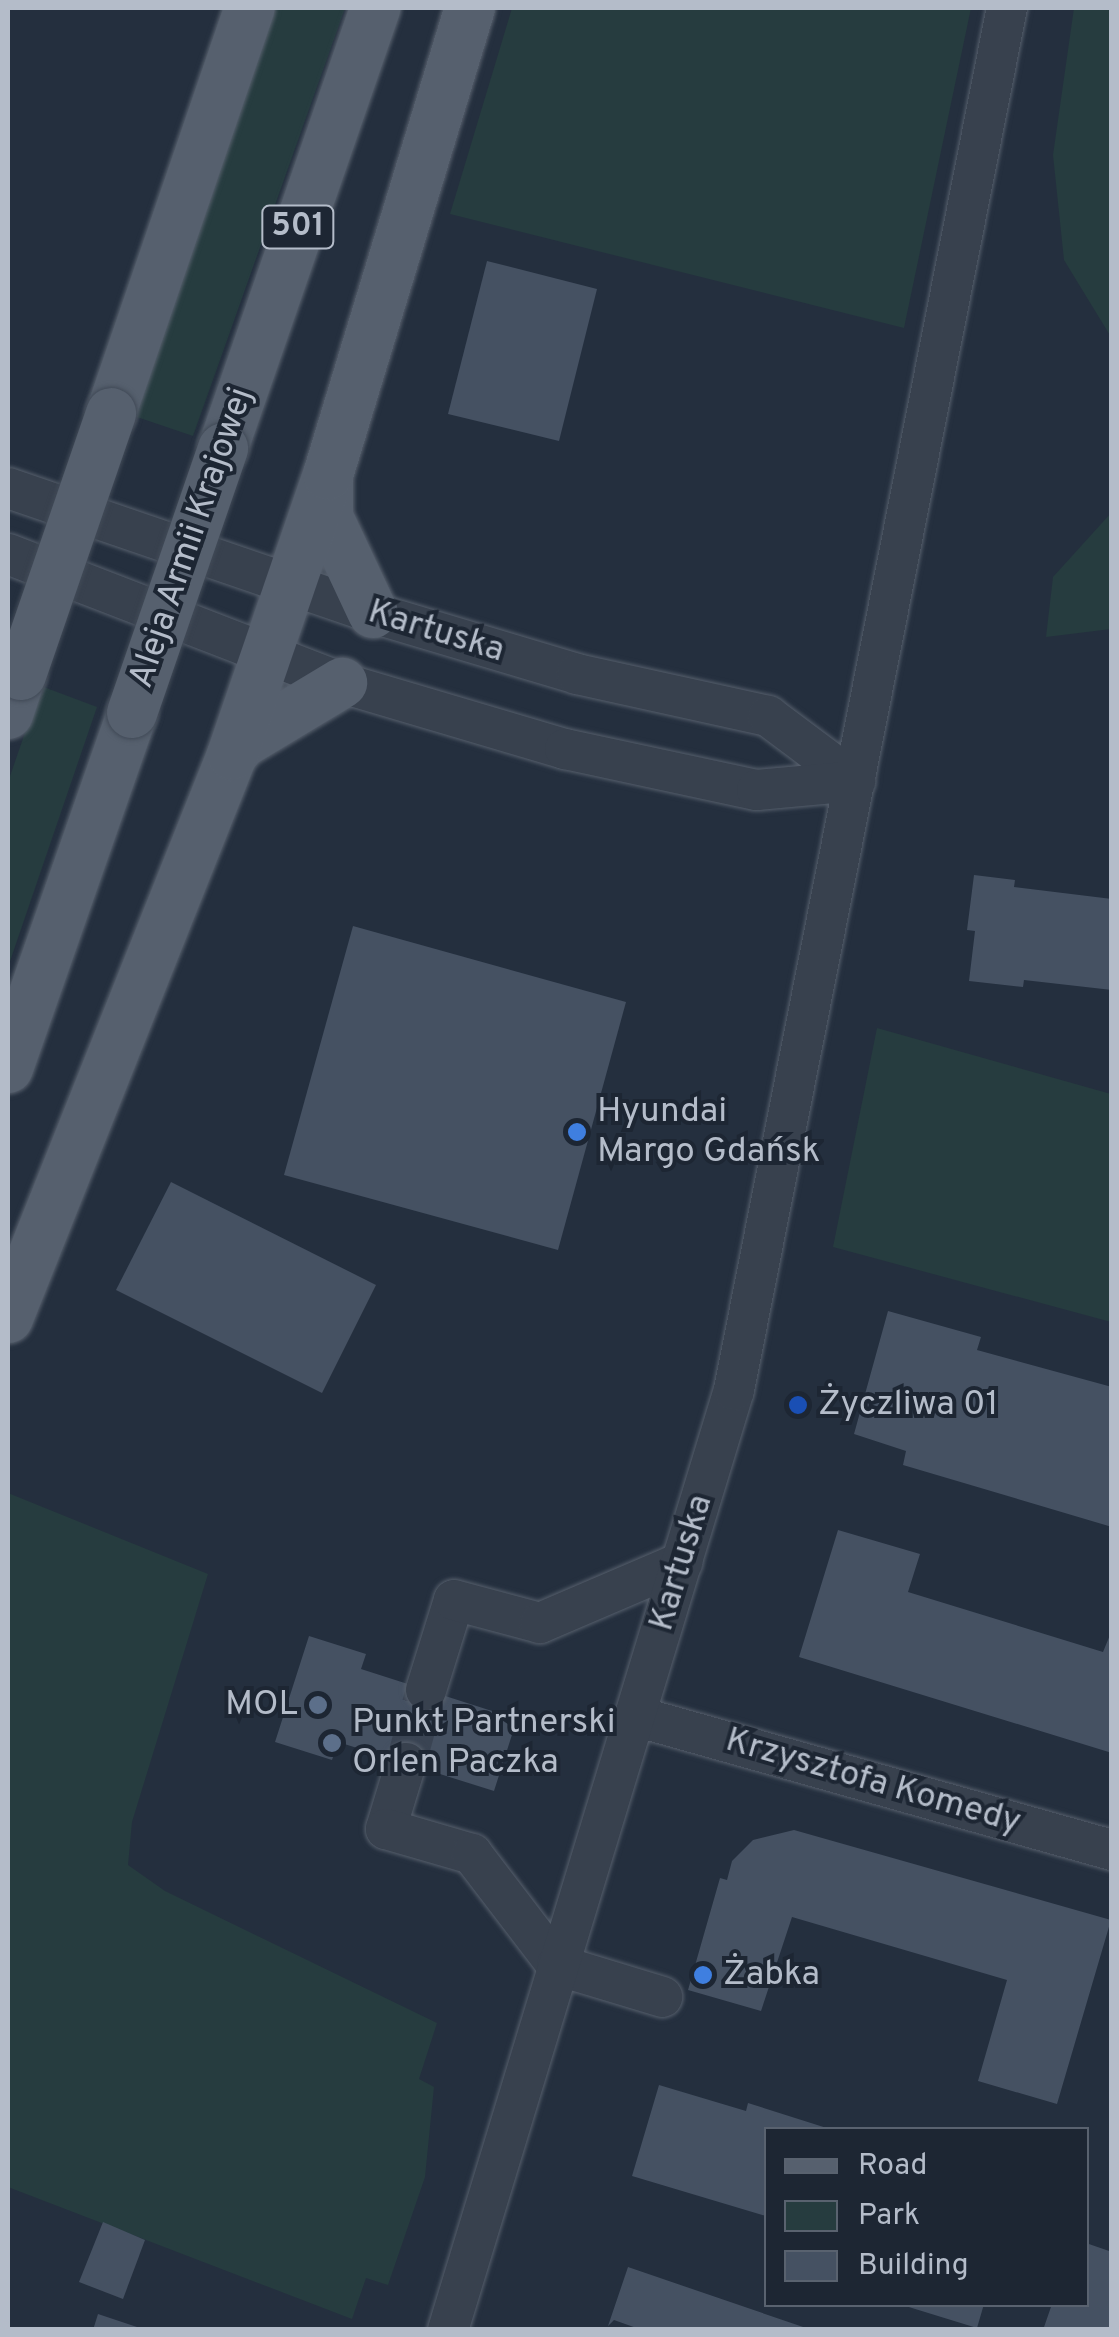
<!DOCTYPE html>
<html>
<head>
<meta charset="utf-8">
<style>
	body { margin:0 }
	#map { position:relative; width:1119px; height:2337px; overflow:hidden; background:#242f3e; font-family:Overpass,sans-serif }
	div>[style] { position:absolute }
	.green>* { inset:0; background:#263c3f }
	.building>* { inset:0; background:#455162 }
	.minor-tunnel>* { height:40px; margin-top:-20px; transform-origin:0; background:repeating-linear-gradient(90deg,#3a4453 0 40px,transparent 0 60px) }
	.roads { filter:drop-shadow(0 0 2px #565f6c) drop-shadow(0 0 2px #565f6c) }
	.minor>* { height:40px; margin:-20px; padding:0 20px; transform-origin:20px; border-radius:20px; background:#38414e }
	.major>* { height:50px; margin:-25px; padding:0 25px; transform-origin:25px; border-radius:25px; background:#56606e }
	.bridges { filter:drop-shadow(0 0 2px #414a57) drop-shadow(0 0 2px #414a57) }
	.major-bridge>* { height:50px; margin:-25px; padding:0 25px; transform-origin:25px; border-radius:25px; background:#56606e }
	.dots>* { width:28px; height:28px; translate:-50% -50%; box-sizing:border-box; border:5px solid #1d2633; border-radius:50% }
	span { translate:-50% -50%; white-space:nowrap; text-align:center; line-height:1.15; -webkit-text-stroke:8px #1d2633; paint-order:stroke }
	.shield-label span { padding:2px 8px; background:#1d2633; border:2px solid; border-radius:8px; -webkit-text-stroke-width:0 }
	.shield-label { font-size:32px; color:#b4bcc9; font-weight:700 }
	.street-label { font-size:35px; color:#b4bcc9 }
	.poi-label { font-size:35px; color:#b4bcc9 }
	.left { translate:0 -50%; text-align:left }
	.right { translate:-100% -50%; text-align:right }
	.frame { position:absolute; inset:0; border:10px solid #b4bcc9; pointer-events:none }
	.legend { position:absolute; left:764px; top:2127px; width:325px; height:180px; box-sizing:border-box; background:#1d2633; border:2px solid #59626f; margin:0; padding:12px 18px; list-style:none; font-size:30px; color:#b4bcc9 }
	.legend li { display:flex; align-items:center; gap:20px; height:50px }
	.legend b { width:50px; border:2px solid #59626f }
</style>
</head>
<body>
<div id="map">
	<div class="green">
		<i style="clip-path:polygon(275px 8px,345px 8px,193px 436px,131px 415px)"></i>
		<i style="clip-path:polygon(512px 8px,971px 8px,904px 328px,450px 214px)"></i>
		<i style="clip-path:polygon(1074px 8px,1111px 8px,1111px 337px,1064px 260px,1053px 155px)"></i>
		<i style="clip-path:polygon(1111px 513px,1111px 629px,1046px 637px,1053px 577px)"></i>
		<i style="clip-path:polygon(41px 686px,97px 707px,8px 967px,8px 782px)"></i>
		<i style="clip-path:polygon(877px 1028px,1111px 1094px,1111px 1322px,833px 1247px)"></i>
		<i style="clip-path:polygon(8px 1493px,208px 1574px,132px 1822px,128px 1865px,165px 1891px,437px 2023px,419px 2079px,434px 2087px,425px 2177px,388px 2285px,366px 2278px,352px 2319px,8px 2187px)"></i>
	</div>
	<div class="building">
		<i style="clip-path:polygon(487px 261px,597px 289px,559px 441px,448px 414px)"></i>
		<i style="clip-path:polygon(974px 875px,1015px 880px,1014px 887px,1112px 899px,1112px 990px,1024px 980px,1023px 987px,969px 981px,975px 931px,967px 930px)"></i>
		<i style="clip-path:polygon(353px 926px,626px 1002px,558px 1250px,284px 1175px)"></i>
		<i style="clip-path:polygon(171px 1182px,376px 1285px,322px 1393px,116px 1290px)"></i>
		<i style="clip-path:polygon(888px 1311px,981px 1337px,977px 1350px,1112px 1387px,1112px 1527px,903px 1465px,906px 1451px,854px 1434px)"></i>
		<i style="clip-path:polygon(838px 1530px,920px 1554px,908px 1592px,1103px 1652px,1112px 1630px,1112px 1753px,799px 1657px)"></i>
		<i style="clip-path:polygon(309px 1636px,366px 1654px,361px 1669px,517px 1719px,494px 1791px,338px 1742px,332px 1760px,275px 1742px)"></i>
		<i style="clip-path:polygon(794px 1830px,1111px 1920px,1057px 2104px,978px 2081px,1007px 1980px,792px 1917px,761px 2011px,688px 1990px,720px 1878px,727px 1880px,732px 1861px,753px 1840px)"></i>
		<i style="clip-path:polygon(659px 2085px,746px 2111px,748px 2103px,833px 2130px,766px 2130px,766px 2216px,632px 2176px)"></i>
		<i style="clip-path:polygon(103px 2222px,145px 2240px,123px 2299px,79px 2282px)"></i>
		<i style="clip-path:polygon(1086px 2243px,1112px 2252px,1112px 2330px,1043px 2330px,1052px 2304px,1086px 2304px)"></i>
		<i style="clip-path:polygon(628px 2267px,809px 2329px,809px 2330px,642px 2330px,614px 2320px,608px 2326px)"></i>
		<i style="clip-path:polygon(899px 2304px,984px 2304px,977px 2328px)"></i>
		<i style="clip-path:polygon(98px 2314px,143px 2329px,143px 2330px,93px 2330px)"></i>
	</div>
	<div class="minor-tunnel">
		<i style="left:406px;top:1763px;width:76px;rotate:-74.7deg"></i>
	</div>
	<div class="roads">
		<div class="minor">
			<i style="left:8px;top:488px;width:386px;rotate:18.9deg"></i>
			<i style="left:373px;top:613px;width:213px;rotate:16.6deg"></i>
			<i style="left:577px;top:674px;width:196px;rotate:12.4deg"></i>
			<i style="left:768px;top:716px;width:109px;rotate:36.8deg"></i>
			<i style="left:8px;top:554px;width:358px;rotate:21.1deg"></i>
			<i style="left:342px;top:683px;width:233px;rotate:16.5deg"></i>
			<i style="left:565px;top:749px;width:196px;rotate:12.1deg"></i>
			<i style="left:757px;top:790px;width:98px;rotate:-5.2deg"></i>
			<i style="left:426px;top:1690px;width:94px;rotate:-72.7deg"></i>
			<i style="left:454px;top:1600px;width:89px;rotate:15deg"></i>
			<i style="left:540px;top:1623px;width:155px;rotate:-23.2deg"></i>
			<i style="left:635px;top:1716px;width:495px;rotate:15.7deg"></i>
			<i style="left:406px;top:1763px;width:69px;rotate:106.9deg"></i>
			<i style="left:386px;top:1829px;width:90px;rotate:16.2deg"></i>
			<i style="left:472px;top:1854px;width:140px;rotate:52.6deg"></i>
			<i style="left:557px;top:1965px;width:110px;rotate:16.9deg"></i>
			<i style="left:448px;top:2330px;width:983px;rotate:-73.08deg"></i>
			<i style="left:734px;top:1390px;width:1409px;rotate:-78.83deg"></i>
		</div>
		<div class="major">
			<i style="left:111px;top:413px;width:428px;rotate:-71.1deg"></i>
			<i style="left:223px;top:448px;width:466px;rotate:-70.9deg"></i>
			<i style="left:328px;top:480px;width:37px;rotate:90deg"></i>
			<i style="left:328px;top:517px;width:106px;rotate:64.9deg"></i>
			<i style="left:8px;top:714px;width:41px;rotate:-71.6deg"></i>
			<i style="left:232px;top:755px;width:16px;rotate:-50deg"></i>
			<i style="left:242px;top:743px;width:117px;rotate:-31deg"></i>
			<i style="left:8px;top:1068px;width:376px;rotate:-70.7deg"></i>
			<i style="left:8px;top:1318px;width:606px;rotate:-68.3deg"></i>
			<i style="left:232px;top:755px;width:296px;rotate:-71.1deg"></i>
			<i style="left:328px;top:475px;width:488px;rotate:-73.1deg"></i>
		</div>
	</div>
	<div class="bridges">
		<div class="major-bridge">
			<i style="left:21px;top:675px;width:277px;rotate:-71deg"></i>
			<i style="left:132px;top:713px;width:280px;rotate:-71deg"></i>
		</div>
	</div>
	<div class="dots">
		<i style="left:577px;top:1132px;background:#3f7fe0"></i>
		<i style="left:798px;top:1405px;background:#1a4fb4"></i>
		<i style="left:318px;top:1705px;background:#5c6f8a"></i>
		<i style="left:332px;top:1743px;background:#5c6f8a"></i>
		<i style="left:703px;top:1975px;background:#3f7fe0"></i>
	</div>
	<div class="shield-label">
		<span style="left:298px;top:227px">501</span>
	</div>
	<div class="street-label">
		<span style="left:192px;top:538px;rotate:-71deg">Aleja Armii Krajowej</span>
		<span style="left:436px;top:632px;rotate:17deg">Kartuska</span>
		<span style="left:682px;top:1563px;rotate:-73deg">Kartuska</span>
		<span style="left:873px;top:1782px;rotate:16deg">Krzysztofa Komedy</span>
	</div>
	<div class="poi-label">
		<span class="left" style="left:597px;top:1132px">Hyundai<br>Margo Gdańsk</span>
		<span class="left" style="left:818px;top:1405px">Życzliwa 01</span>
		<span class="right" style="left:298px;top:1705px">MOL</span>
		<span class="left" style="left:352px;top:1743px">Punkt Partnerski<br>Orlen Paczka</span>
		<span class="left" style="left:723px;top:1975px">Żabka</span>
	</div>
	<div class="frame"></div>
	<ul class="legend">
	<li><b style="height:12px;background:#56606e"></b>Road</li>
	<li><b style="height:28px;background:#263c3f"></b>Park</li>
	<li><b style="height:28px;background:#455162"></b>Building</li>
	</ul>
</div>
</body>
</html>
